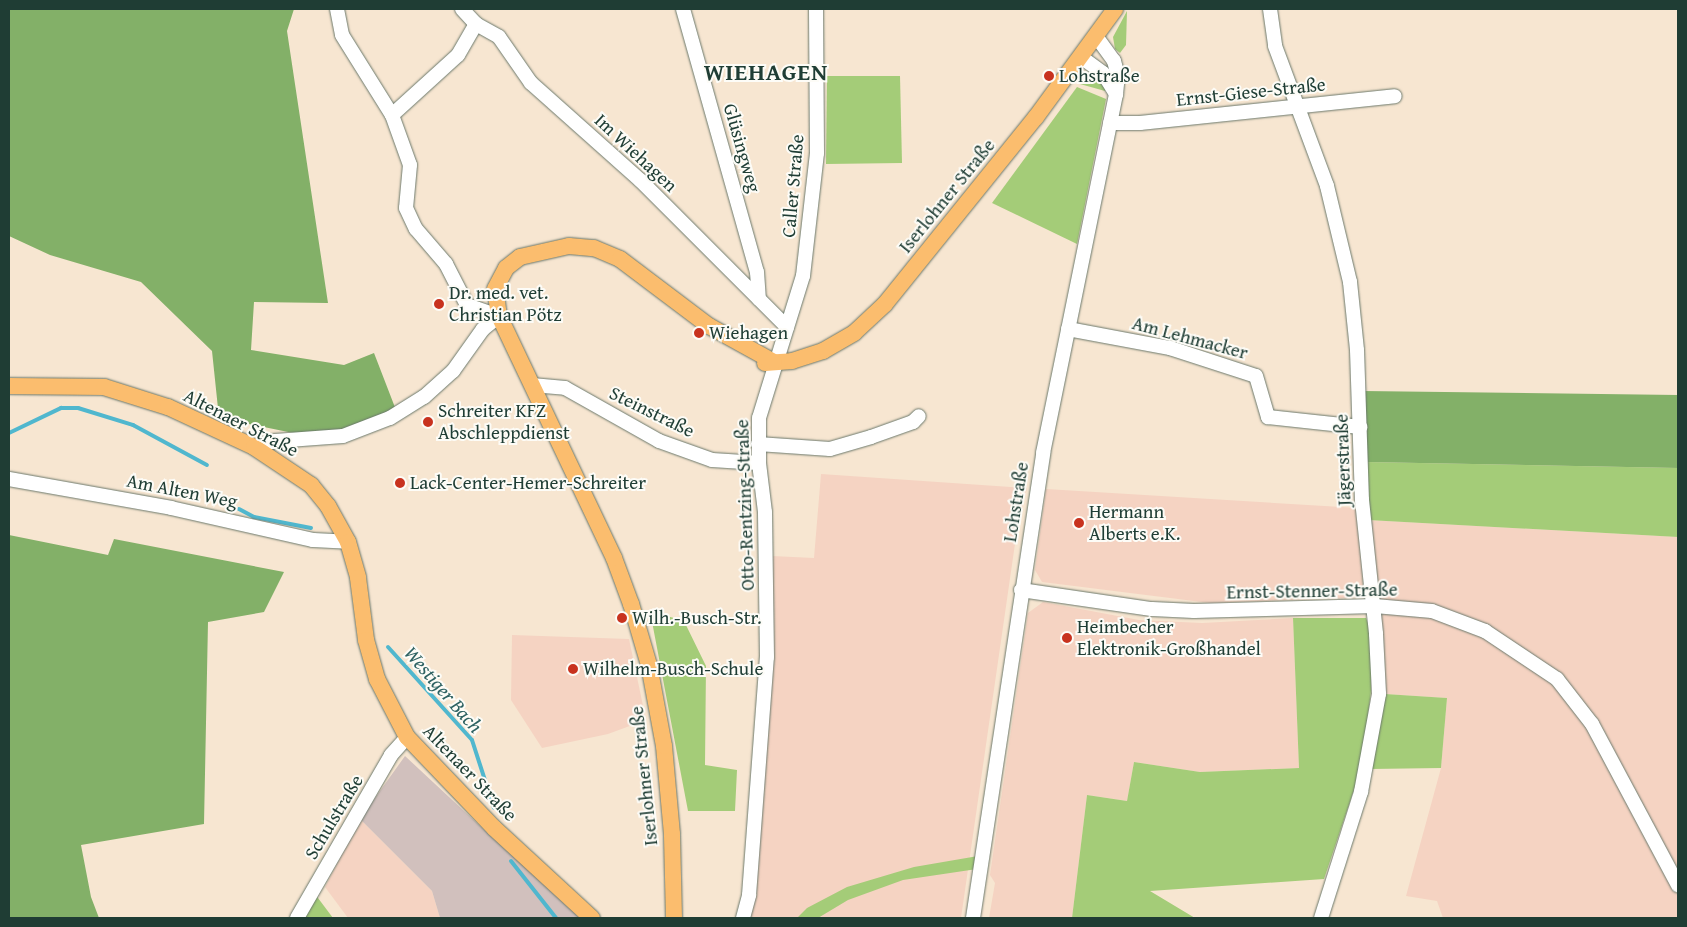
<!DOCTYPE html>
<html>
<head>
<meta charset="utf-8">
<style>
	body { margin:0 }
	#map { position:relative; width:1687px; height:927px; overflow:hidden; background:#f7e6d1; font-family:"Gentium Book Plus",serif }
	div>[style] { position:absolute }
	.built>* { inset:0; background:#f5d3c2 }
	.industrial>* { inset:0; background:#d1c0bd }
	.green>* { inset:0; background:#a4cc78 }
	.forest>* { inset:0; background:#83b068 }
	.stream>* { height:4px; margin:-2px; padding:0 2px; transform-origin:2px; border-radius:2px; background:#50b7ce }
	.roads { filter:drop-shadow(0 0 1px #6b786b) drop-shadow(0 0 1px #6b786b) }
	.minor>* { height:14px; margin:-7px; padding:0 7px; transform-origin:7px; border-radius:7px; background:#fff }
	.major>* { height:16px; margin:-8px; padding:0 8px; transform-origin:8px; border-radius:8px; background:#fbbd6e }
	.dots>* { width:14px; height:14px; translate:-50% -50%; box-sizing:border-box; border:2px solid #fdfcf7; border-radius:50% }
	span { translate:-50% -50%; white-space:nowrap; text-align:center; line-height:1.15; -webkit-text-stroke:4px #fdfcf7; paint-order:stroke }
	.poi-label { font-size:19px; color:#1f3d34 }
	.left { translate:0 -50%; text-align:left }
	.street-label { font-size:19px; color:#1f3d34 }
	.water-label { font-size:20px; color:#2e6262; font-style:italic }
	.district-label { font-size:24px; color:#1f3d34; font-weight:700; letter-spacing:1px }
	.frame { position:absolute; inset:0; border:10px solid #1f3d34; pointer-events:none }
</style>
</head>
<body>
<div id="map">
	<div class="built">
		<i style="clip-path:polygon(821px 474px,1027px 488px,1017px 530px,961px 918px,750px 918px,756px 894px,772px 556px,814px 558px)"></i>
		<i style="clip-path:polygon(1046px 489px,1358px 508px,1363px 586px,1351px 598px,1210px 603px,1042px 582px,1035px 570px)"></i>
		<i style="clip-path:polygon(1368px 520px,1678px 537px,1678px 918px,1443px 918px,1437px 901px,1406px 896px,1441px 768px,1447px 698px,1385px 694px)"></i>
		<i style="clip-path:polygon(1043px 602px,1139px 620px,1202px 623px,1293px 618px,1299px 768px,1200px 772px,1134px 762px,1127px 801px,1087px 795px,1072px 918px,989px 918px,995px 883px,990px 875px,1028px 613px)"></i>
		<i style="clip-path:polygon(512px 635px,629px 639px,646px 720px,608px 734px,542px 748px,511px 700px)"></i>
		<i style="clip-path:polygon(360px 819px,432px 891px,440px 918px,348px 918px,325px 887px)"></i>
	</div>
	<div class="industrial">
		<i style="clip-path:polygon(405px 756px,493px 838px,583px 918px,440px 918px,432px 891px,360px 819px)"></i>
	</div>
	<div class="green">
		<i style="clip-path:polygon(1127px 11px,1126px 45px,1120px 53px,1115px 49px,1113px 37px)"></i>
		<i style="clip-path:polygon(827px 76px,900px 76px,902px 163px,826px 164px)"></i>
		<i style="clip-path:polygon(1096px 77px,1106px 88px,1105px 91px,1080px 84px,1084px 78px)"></i>
		<i style="clip-path:polygon(1077px 87px,1106px 99px,1077px 244px,992px 203px)"></i>
		<i style="clip-path:polygon(1366px 462px,1678px 468px,1678px 537px,1368px 520px)"></i>
		<i style="clip-path:polygon(650px 611px,684px 621px,706px 666px,705px 765px,737px 770px,735px 811px,688px 811px)"></i>
		<i style="clip-path:polygon(1293px 618px,1366px 618px,1371px 630px,1371px 691px,1362px 766px,1324px 879px,1150px 891px,1195px 918px,1072px 918px,1087px 795px,1127px 801px,1134px 762px,1200px 772px,1299px 768px)"></i>
		<i style="clip-path:polygon(1385px 694px,1447px 698px,1441px 768px,1371px 769px)"></i>
		<i style="clip-path:polygon(978px 856px,977px 869px,903px 880px,848px 900px,818px 918px,797px 918px,807px 908px,847px 887px,914px 867px)"></i>
		<i style="clip-path:polygon(315px 894px,333px 918px,301px 918px)"></i>
	</div>
	<div class="forest">
		<i style="clip-path:polygon(9px 9px,294px 9px,287px 31px,328px 303px,254px 302px,251px 350px,344px 365px,374px 353px,396px 410px,341px 431px,298px 434px,219px 418px,212px 351px,141px 282px,50px 255px,9px 236px)"></i>
		<i style="clip-path:polygon(1363px 391px,1678px 395px,1678px 468px,1366px 462px)"></i>
		<i style="clip-path:polygon(9px 535px,108px 555px,114px 539px,284px 572px,264px 612px,208px 622px,204px 824px,81px 845px,91px 897px,99px 918px,9px 918px)"></i>
	</div>
	<div class="stream">
		<i style="left:9px;top:433px;width:58px;rotate:-25.7deg"></i>
		<i style="left:61px;top:408px;width:17px"></i>
		<i style="left:78px;top:408px;width:58px;rotate:17.2deg"></i>
		<i style="left:133px;top:425px;width:84px;rotate:28.4deg"></i>
		<i style="left:239px;top:509px;width:17px;rotate:28deg"></i>
		<i style="left:254px;top:517px;width:58px;rotate:10.9deg"></i>
		<i style="left:388px;top:647px;width:125px;rotate:47.9deg"></i>
		<i style="left:472px;top:740px;width:71px;rotate:72.1deg"></i>
		<i style="left:511px;top:861px;width:73px;rotate:51.7deg"></i>
	</div>
	<div class="roads">
		<div class="minor">
			<i style="left:337px;top:9px;width:26px;rotate:79deg"></i>
			<i style="left:342px;top:35px;width:94px;rotate:58deg"></i>
			<i style="left:392px;top:115px;width:53px;rotate:70.2deg"></i>
			<i style="left:410px;top:165px;width:43px;rotate:95.3deg"></i>
			<i style="left:406px;top:208px;width:23px;rotate:65deg"></i>
			<i style="left:416px;top:229px;width:46px;rotate:49.4deg"></i>
			<i style="left:446px;top:264px;width:46px;rotate:62.9deg"></i>
			<i style="left:467px;top:305px;width:34px;rotate:19deg"></i>
			<i style="left:462px;top:9px;width:21px;rotate:47deg"></i>
			<i style="left:476px;top:24px;width:26px;rotate:29deg"></i>
			<i style="left:499px;top:37px;width:56px;rotate:55.2deg"></i>
			<i style="left:531px;top:83px;width:146px;rotate:41.7deg"></i>
			<i style="left:640px;top:180px;width:208px;rotate:45deg"></i>
			<i style="left:683px;top:9px;width:273px;rotate:74.3deg"></i>
			<i style="left:757px;top:272px;width:27px;rotate:86deg"></i>
			<i style="left:1270px;top:9px;width:37px;rotate:82deg"></i>
			<i style="left:1275px;top:46px;width:149px;rotate:69.6deg"></i>
			<i style="left:1327px;top:186px;width:99px;rotate:76.5deg"></i>
			<i style="left:1350px;top:282px;width:68px;rotate:84.1deg"></i>
			<i style="left:1357px;top:350px;width:150px;rotate:88.1deg"></i>
			<i style="left:1362px;top:500px;width:135px;rotate:84deg"></i>
			<i style="left:1376px;top:634px;width:60px;rotate:87.1deg"></i>
			<i style="left:1379px;top:694px;width:100px;rotate:100.4deg"></i>
			<i style="left:1361px;top:792px;width:132px;rotate:107.6deg"></i>
			<i style="left:1081px;top:57px;width:27px;rotate:36deg"></i>
			<i style="left:1103px;top:73px;width:25px;rotate:58deg"></i>
			<i style="left:392px;top:115px;width:89px;rotate:-42.3deg"></i>
			<i style="left:458px;top:55px;width:36px;rotate:-60deg"></i>
			<i style="left:1110px;top:123px;width:30px"></i>
			<i style="left:1140px;top:123px;width:256px;rotate:-6deg"></i>
			<i style="left:1068px;top:329px;width:104px;rotate:10.6deg"></i>
			<i style="left:1170px;top:348px;width:90px;rotate:18deg"></i>
			<i style="left:1256px;top:376px;width:43px;rotate:73.7deg"></i>
			<i style="left:1268px;top:417px;width:93px;rotate:6.2deg"></i>
			<i style="left:532px;top:385px;width:33px;rotate:5deg"></i>
			<i style="left:565px;top:388px;width:108px;rotate:29.4deg"></i>
			<i style="left:659px;top:441px;width:56px;rotate:19.7deg"></i>
			<i style="left:712px;top:460px;width:47px;rotate:3.7deg"></i>
			<i style="left:758px;top:444px;width:72px;rotate:4deg"></i>
			<i style="left:830px;top:449px;width:43px;rotate:-16.3deg"></i>
			<i style="left:871px;top:437px;width:45px;rotate:-19.7deg"></i>
			<i style="left:913px;top:422px;width:8px;rotate:-45deg"></i>
			<i style="left:254px;top:447px;width:22px;rotate:-16deg"></i>
			<i style="left:275px;top:441px;width:68px;rotate:-4.2deg"></i>
			<i style="left:343px;top:436px;width:50px;rotate:-21deg"></i>
			<i style="left:390px;top:418px;width:40px;rotate:-32deg"></i>
			<i style="left:424px;top:397px;width:39px;rotate:-42deg"></i>
			<i style="left:453px;top:371px;width:52px;rotate:-54.5deg"></i>
			<i style="left:483px;top:329px;width:21px;rotate:-39deg"></i>
			<i style="left:9px;top:479px;width:165px;rotate:10.1deg"></i>
			<i style="left:171px;top:508px;width:146px;rotate:12.7deg"></i>
			<i style="left:313px;top:540px;width:35px;rotate:3deg"></i>
			<i style="left:1021px;top:590px;width:132px;rotate:8.3deg"></i>
			<i style="left:1152px;top:609px;width:42px;rotate:2.7deg"></i>
			<i style="left:1194px;top:611px;width:181px;rotate:-1.6deg"></i>
			<i style="left:1375px;top:606px;width:57px;rotate:5deg"></i>
			<i style="left:1432px;top:611px;width:57px;rotate:20.7deg"></i>
			<i style="left:1485px;top:631px;width:87px;rotate:33.7deg"></i>
			<i style="left:1557px;top:679px;width:57px;rotate:52.1deg"></i>
			<i style="left:1592px;top:724px;width:183px;rotate:61.9deg"></i>
			<i style="left:297px;top:918px;width:188px;rotate:-60deg"></i>
			<i style="left:391px;top:755px;width:24px;rotate:-48deg"></i>
			<i style="left:743px;top:918px;width:24px;rotate:-75deg"></i>
			<i style="left:749px;top:895px;width:239px;rotate:-85.7deg"></i>
			<i style="left:767px;top:657px;width:145px;rotate:-90.8deg"></i>
			<i style="left:765px;top:512px;width:49px;rotate:-97deg"></i>
			<i style="left:759px;top:463px;width:45px;rotate:-90deg"></i>
			<i style="left:759px;top:418px;width:149px;rotate:-72.8deg"></i>
			<i style="left:803px;top:276px;width:124px;rotate:-83.5deg"></i>
			<i style="left:817px;top:153px;width:144px;rotate:-90.4deg"></i>
			<i style="left:973px;top:918px;width:470px;rotate:-81.4deg"></i>
			<i style="left:1043px;top:453px;width:366px;rotate:-78.5deg"></i>
			<i style="left:1116px;top:94px;width:18px;rotate:-84deg"></i>
			<i style="left:1118px;top:76px;width:16px;rotate:-105deg"></i>
			<i style="left:1114px;top:61px;width:31px;rotate:-126deg"></i>
		</div>
		<div class="major">
			<i style="left:765px;top:363px;width:27px;rotate:-4deg"></i>
			<i style="left:792px;top:361px;width:33px;rotate:-18deg"></i>
			<i style="left:823px;top:351px;width:36px;rotate:-30deg"></i>
			<i style="left:854px;top:333px;width:42px;rotate:-43.1deg"></i>
			<i style="left:885px;top:304px;width:240px;rotate:-51.1deg"></i>
			<i style="left:1036px;top:117px;width:134px;rotate:-53.8deg"></i>
			<i style="left:9px;top:386px;width:95px;rotate:0.6deg"></i>
			<i style="left:104px;top:387px;width:67px;rotate:17.4deg"></i>
			<i style="left:168px;top:407px;width:95px;rotate:24.9deg"></i>
			<i style="left:254px;top:447px;width:69px;rotate:33.7deg"></i>
			<i style="left:311px;top:485px;width:27px;rotate:51deg"></i>
			<i style="left:328px;top:506px;width:41px;rotate:60.9deg"></i>
			<i style="left:348px;top:542px;width:37px;rotate:74deg"></i>
			<i style="left:358px;top:578px;width:63px;rotate:82.6deg"></i>
			<i style="left:366px;top:640px;width:41px;rotate:74.2deg"></i>
			<i style="left:377px;top:679px;width:65px;rotate:62.7deg"></i>
			<i style="left:407px;top:737px;width:126px;rotate:46.3deg"></i>
			<i style="left:494px;top:828px;width:133px;rotate:42.6deg"></i>
			<i style="left:674px;top:918px;width:84px;rotate:-91.4deg"></i>
			<i style="left:672px;top:834px;width:88px;rotate:-95.2deg"></i>
			<i style="left:664px;top:746px;width:82px;rotate:-100.5deg"></i>
			<i style="left:649px;top:665px;width:64px;rotate:-106.4deg"></i>
			<i style="left:631px;top:604px;width:49px;rotate:-110.3deg"></i>
			<i style="left:614px;top:558px;width:268px;rotate:-115.4deg"></i>
			<i style="left:499px;top:316px;width:27px;rotate:-98deg"></i>
			<i style="left:495px;top:289px;width:24px;rotate:-62deg"></i>
			<i style="left:506px;top:268px;width:18px;rotate:-38deg"></i>
			<i style="left:520px;top:257px;width:50px;rotate:-12.7deg"></i>
			<i style="left:569px;top:246px;width:25px;rotate:5deg"></i>
			<i style="left:594px;top:248px;width:28px;rotate:23deg"></i>
			<i style="left:620px;top:259px;width:111px;rotate:37deg"></i>
			<i style="left:709px;top:326px;width:74px;rotate:29deg"></i>
		</div>
	</div>
	<div class="dots">
		<i style="left:1049px;top:76px;background:#c8321e"></i>
		<i style="left:439px;top:304px;background:#c8321e"></i>
		<i style="left:699px;top:333px;background:#c8321e"></i>
		<i style="left:428px;top:422px;background:#c8321e"></i>
		<i style="left:400px;top:483px;background:#c8321e"></i>
		<i style="left:1079px;top:523px;background:#c8321e"></i>
		<i style="left:622px;top:618px;background:#c8321e"></i>
		<i style="left:1067px;top:638px;background:#c8321e"></i>
		<i style="left:573px;top:669px;background:#c8321e"></i>
	</div>
	<div class="poi-label">
		<span class="left" style="left:1059px;top:76px">Lohstraße</span>
		<span class="left" style="left:449px;top:304px">Dr. med. vet.<br>Christian Pötz</span>
		<span class="left" style="left:709px;top:333px">Wiehagen</span>
		<span class="left" style="left:438px;top:422px">Schreiter KFZ<br>Abschleppdienst</span>
		<span class="left" style="left:410px;top:483px">Lack-Center-Hemer-Schreiter</span>
		<span class="left" style="left:1089px;top:523px">Hermann<br>Alberts e.K.</span>
		<span class="left" style="left:632px;top:618px">Wilh.-Busch-Str.</span>
		<span class="left" style="left:1077px;top:638px">Heimbecher<br>Elektronik-Großhandel</span>
		<span class="left" style="left:583px;top:669px">Wilhelm-Busch-Schule</span>
	</div>
	<div class="street-label">
		<span style="left:1251px;top:92px;rotate:-6deg">Ernst-Giese-Straße</span>
		<span style="left:742px;top:148px;rotate:74deg">Glüsingweg</span>
		<span style="left:636px;top:153px;rotate:43deg">Im Wiehagen</span>
		<span style="left:793px;top:186px;rotate:-85deg">Caller Straße</span>
		<span style="left:947px;top:196px;rotate:-51deg">Iserlohner Straße</span>
		<span style="left:1190px;top:338px;rotate:15deg">Am Lehmacker</span>
		<span style="left:652px;top:412px;rotate:26deg">Steinstraße</span>
		<span style="left:241px;top:423px;rotate:27deg">Altenaer Straße</span>
		<span style="left:1343px;top:460px;rotate:-92deg">Jägerstraße</span>
		<span style="left:182px;top:491px;rotate:11deg">Am Alten Weg</span>
		<span style="left:1016px;top:502px;rotate:-81deg">Lohstraße</span>
		<span style="left:745px;top:505px;rotate:-92deg">Otto-Rentzing-Straße</span>
		<span style="left:1312px;top:591px;rotate:-1deg">Ernst-Stenner-Straße</span>
		<span style="left:470px;top:773px;rotate:46deg">Altenaer Straße</span>
		<span style="left:644px;top:776px;rotate:-96deg">Iserlohner Straße</span>
		<span style="left:334px;top:817px;rotate:-59deg">Schulstraße</span>
	</div>
	<div class="water-label">
		<span style="left:444px;top:689px;rotate:49deg">Westiger Bach</span>
	</div>
	<div class="district-label">
		<span style="left:766px;top:72px">WIEHAGEN</span>
	</div>
	<div class="frame"></div>
</div>
</body>
</html>
